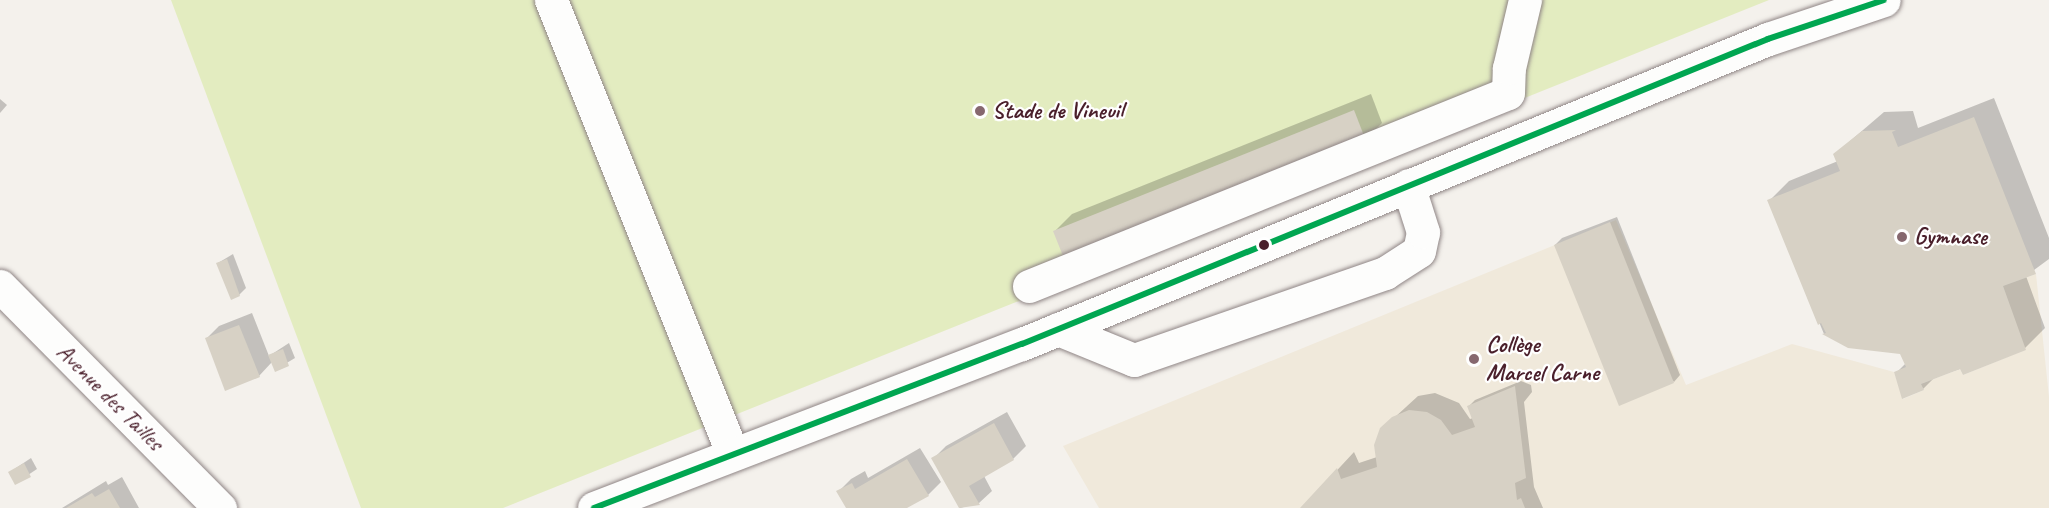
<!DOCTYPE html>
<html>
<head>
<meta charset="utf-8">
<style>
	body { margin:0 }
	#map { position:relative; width:2049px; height:508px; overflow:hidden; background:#f4f1ec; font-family:Caveat,sans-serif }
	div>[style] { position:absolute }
	.built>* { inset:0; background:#f0e9db }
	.green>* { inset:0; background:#e3ecc0 }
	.shadow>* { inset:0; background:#0003 }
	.building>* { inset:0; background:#d7d1c5 }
	.roads { filter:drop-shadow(0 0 2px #8f8585) drop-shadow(0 0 2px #8f8585) }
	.minor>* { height:33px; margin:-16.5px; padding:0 16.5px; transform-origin:16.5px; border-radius:16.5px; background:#fdfdfc }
	.bus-1>* { height:6px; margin:-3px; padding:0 3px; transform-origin:3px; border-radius:3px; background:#00a651 }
	.dots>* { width:16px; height:16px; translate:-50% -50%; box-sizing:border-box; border:3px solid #fff; border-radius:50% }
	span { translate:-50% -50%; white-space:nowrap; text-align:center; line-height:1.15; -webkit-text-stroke:4.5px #fff; paint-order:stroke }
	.poi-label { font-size:24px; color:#4a1f2b; font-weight:700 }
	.left { translate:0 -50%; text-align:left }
	.street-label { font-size:24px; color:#4a1f2b }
</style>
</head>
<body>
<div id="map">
	<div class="built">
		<i style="clip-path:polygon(1616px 220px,1686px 385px,1792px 344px,1894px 372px,1903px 399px,1924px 390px,1921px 384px,1960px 369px,1963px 375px,2025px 350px,2003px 286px,2036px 274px,2049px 397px,2049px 508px,1099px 508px,1063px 446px)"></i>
	</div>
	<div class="green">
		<i style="clip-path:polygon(171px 0,1769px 0,503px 508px,361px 508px)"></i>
	</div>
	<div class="shadow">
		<i style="clip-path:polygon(1371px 94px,1382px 123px,1365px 140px,1055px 231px,1072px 214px)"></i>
		<i style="clip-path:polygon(1994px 98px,2049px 238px,2049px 259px,2026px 276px,2045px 328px,2025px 348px,1935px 377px,1923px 389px,1896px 373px,1906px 363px,1901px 353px,1824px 334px,1769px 201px,1789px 181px,1838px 161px,1835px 154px,1884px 112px,1913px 111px,1918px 128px)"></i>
		<i style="clip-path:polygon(0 99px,7px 105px,0 113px)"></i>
		<i style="clip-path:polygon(1617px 217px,1680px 375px,1674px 382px,1555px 245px,1562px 238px)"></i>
		<i style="clip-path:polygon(233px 254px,246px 288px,239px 295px,218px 263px)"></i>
		<i style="clip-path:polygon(252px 313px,269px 356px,289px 343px,295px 358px,275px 370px,272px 362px,259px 376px,206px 339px,219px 326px)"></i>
		<i style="clip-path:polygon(1521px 381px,1531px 385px,1532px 392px,1524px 402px,1534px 487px,1543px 508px,1302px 508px,1354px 452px,1359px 463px,1377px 457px,1382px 429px,1418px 396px,1435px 393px,1459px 403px,1470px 419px,1473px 418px,1468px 407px,1475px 400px)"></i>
		<i style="clip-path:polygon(1007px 412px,1026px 446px,1013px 459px,984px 476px,992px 491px,979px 503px,960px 508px,933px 459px,946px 446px)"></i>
		<i style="clip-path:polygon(920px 448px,941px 482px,928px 495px,904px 508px,847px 508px,838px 492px,851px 479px,865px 471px,868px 478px)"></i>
		<i style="clip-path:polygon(31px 458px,37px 469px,16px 483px,10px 472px)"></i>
		<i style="clip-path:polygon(122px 477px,139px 508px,62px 508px,106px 481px,108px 485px)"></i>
	</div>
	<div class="building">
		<i style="clip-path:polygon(1354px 110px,1366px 141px,1065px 261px,1053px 231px)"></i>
		<i style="clip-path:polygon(1974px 117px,2036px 274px,2003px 286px,2026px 350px,1963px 375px,1960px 369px,1921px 384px,1924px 390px,1902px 399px,1894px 372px,1906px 367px,1900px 354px,1848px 348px,1822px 334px,1826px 333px,1821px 323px,1818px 325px,1767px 200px,1840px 171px,1833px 154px,1862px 131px,1896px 130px,1892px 132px,1898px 147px)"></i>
		<i style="clip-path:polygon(1610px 222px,1674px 383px,1619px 406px,1554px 245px)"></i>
		<i style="clip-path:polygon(227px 259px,240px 296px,231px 300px,216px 263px)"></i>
		<i style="clip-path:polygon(239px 325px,260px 377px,225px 391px,205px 338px)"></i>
		<i style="clip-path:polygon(283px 349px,289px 366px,275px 372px,268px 355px)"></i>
		<i style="clip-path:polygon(1515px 386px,1526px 478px,1515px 483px,1517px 500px,1521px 498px,1525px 508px,1300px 508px,1337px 468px,1341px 479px,1377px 467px,1374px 445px,1380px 428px,1392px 417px,1409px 410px,1427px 412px,1441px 420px,1452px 435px,1475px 427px,1467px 406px)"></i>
		<i style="clip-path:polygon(994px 423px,1014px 460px,969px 486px,980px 505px,959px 508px,931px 458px)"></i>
		<i style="clip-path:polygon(907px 459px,929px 496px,907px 508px,846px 508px,836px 491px,852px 483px,855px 489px)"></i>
		<i style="clip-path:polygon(24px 463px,31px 477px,15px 485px,8px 472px)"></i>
		<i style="clip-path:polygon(109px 489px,120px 508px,66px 508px,92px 493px,95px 497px)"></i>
	</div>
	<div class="roads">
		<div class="minor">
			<i style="left:551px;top:0;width:489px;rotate:68.2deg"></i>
			<i style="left:0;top:286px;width:313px;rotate:45.3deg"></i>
			<i style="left:1029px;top:286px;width:516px;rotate:-21.95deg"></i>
			<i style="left:1508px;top:93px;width:25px;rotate:-88deg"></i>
			<i style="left:1509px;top:68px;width:70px;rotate:-76.8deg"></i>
			<i style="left:1058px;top:329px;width:82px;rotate:22.2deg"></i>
			<i style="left:1134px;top:360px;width:266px;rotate:-19.1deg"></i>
			<i style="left:1385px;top:273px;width:40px;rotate:-32.9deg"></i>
			<i style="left:1419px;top:251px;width:19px;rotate:-78deg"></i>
			<i style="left:1423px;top:232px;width:49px;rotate:-107.7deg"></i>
			<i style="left:594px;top:508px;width:458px;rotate:-21deg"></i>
			<i style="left:1022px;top:344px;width:806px;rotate:-22.24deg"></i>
			<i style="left:1768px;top:39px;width:122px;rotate:-18.6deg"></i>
		</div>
	</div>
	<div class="bus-1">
		<i style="left:594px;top:508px;width:458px;rotate:-21deg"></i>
		<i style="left:1022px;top:344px;width:806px;rotate:-22.24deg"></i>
		<i style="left:1768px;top:39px;width:122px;rotate:-18.6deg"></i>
	</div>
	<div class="dots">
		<i style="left:980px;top:111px;background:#86686f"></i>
		<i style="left:1902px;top:237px;background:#86686f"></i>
		<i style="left:1264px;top:245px;background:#4a1f2b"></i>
		<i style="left:1474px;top:359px;background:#86686f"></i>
	</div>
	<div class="poi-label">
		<span class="left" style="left:992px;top:111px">Stade de Vineuil</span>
		<span class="left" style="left:1914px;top:237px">Gymnase</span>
		<span class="left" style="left:1486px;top:359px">Collège<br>Marcel Carne</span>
	</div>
	<div class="street-label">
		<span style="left:110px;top:397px;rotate:45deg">Avenue des Tailles</span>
	</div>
</div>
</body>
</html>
